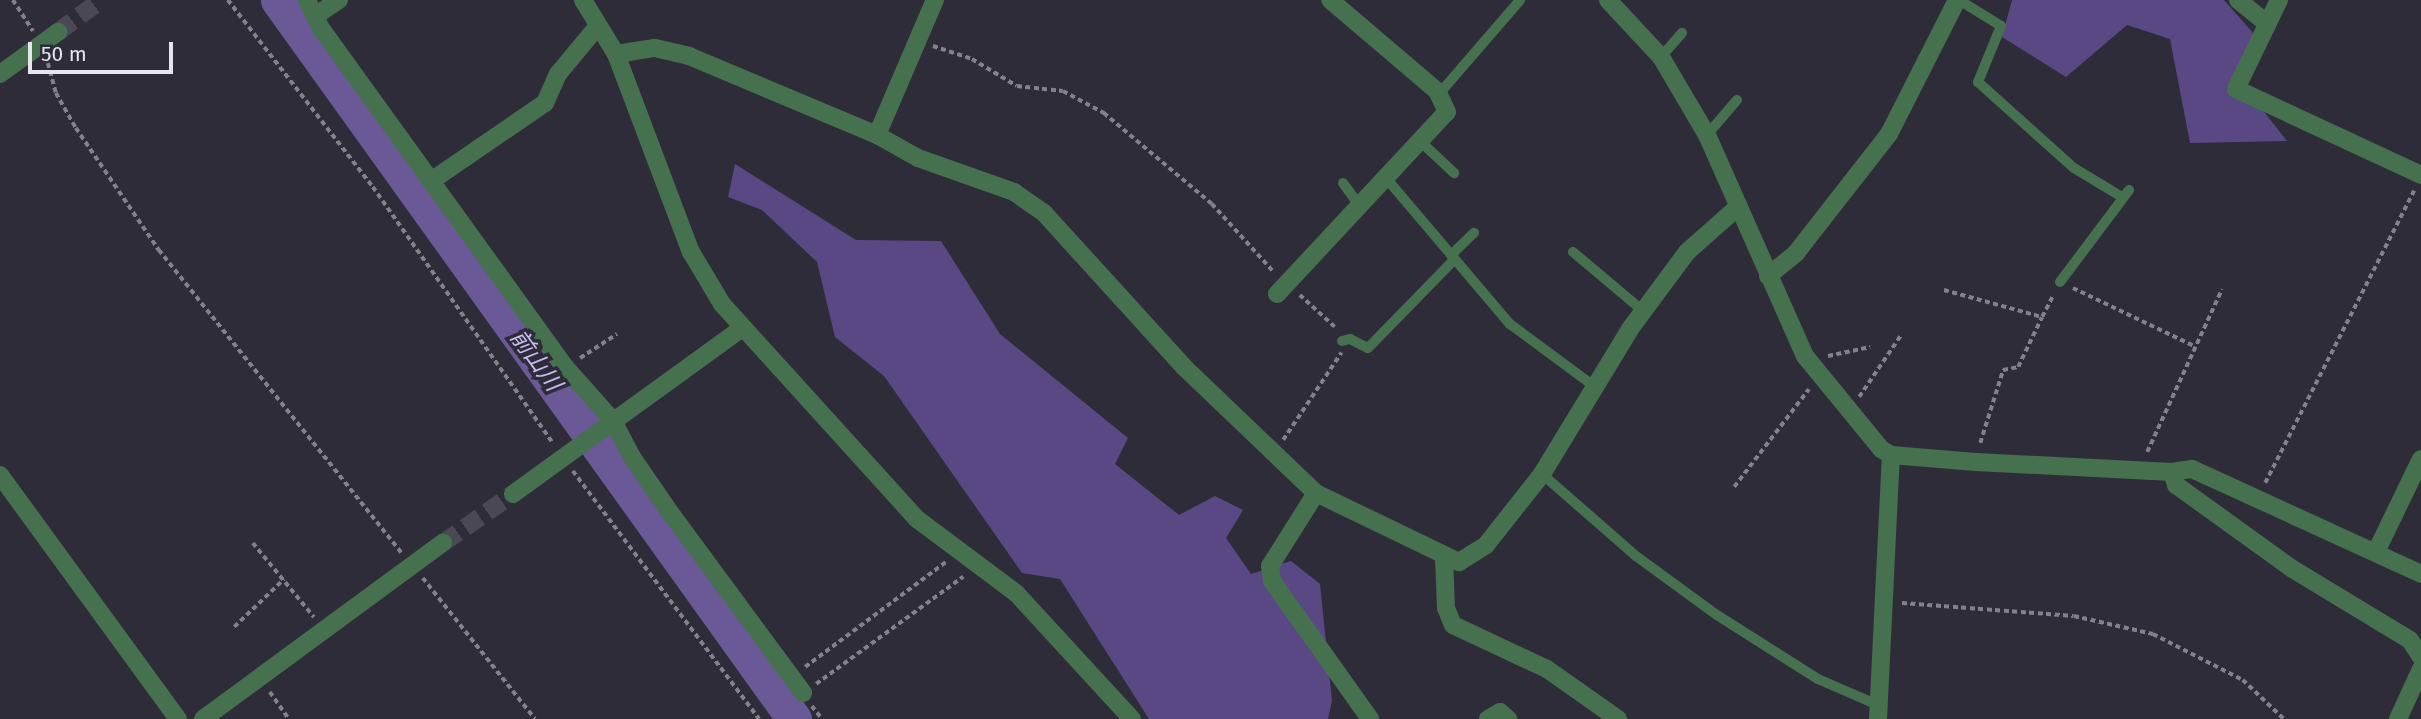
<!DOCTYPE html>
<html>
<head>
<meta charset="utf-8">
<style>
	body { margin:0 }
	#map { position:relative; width:2421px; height:719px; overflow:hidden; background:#2f2c39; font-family:"Fira Sans","Noto Sans JP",sans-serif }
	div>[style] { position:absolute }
	.forest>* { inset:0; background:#594884 }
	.river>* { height:35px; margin:-17.5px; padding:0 17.5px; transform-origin:17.5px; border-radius:17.5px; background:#6a5897 }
	.minor-tunnel>* { height:18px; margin-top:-9px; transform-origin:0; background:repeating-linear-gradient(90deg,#4a4854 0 18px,transparent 0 27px) }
	.path>* { height:3.5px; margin-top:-1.75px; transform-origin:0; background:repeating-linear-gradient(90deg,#83818b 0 5px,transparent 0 8.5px) }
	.service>* { height:10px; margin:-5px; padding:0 5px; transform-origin:5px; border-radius:5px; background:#46714f }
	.minor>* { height:18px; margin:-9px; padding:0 9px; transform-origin:9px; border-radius:9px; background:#46714f }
	.tertiary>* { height:18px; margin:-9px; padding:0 9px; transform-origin:9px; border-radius:9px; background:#46714f }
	span { translate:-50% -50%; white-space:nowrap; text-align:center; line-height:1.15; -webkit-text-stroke:7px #2f2c39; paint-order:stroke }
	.water-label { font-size:23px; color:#c8bcf2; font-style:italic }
	.scale { position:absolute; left:28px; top:42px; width:145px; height:32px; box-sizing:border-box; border:4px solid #e6e5ed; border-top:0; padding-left:9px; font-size:21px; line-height:24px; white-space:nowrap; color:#e6e5ed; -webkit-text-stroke:5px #2f2c39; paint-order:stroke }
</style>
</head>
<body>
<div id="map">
	<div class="forest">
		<i style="clip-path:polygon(2012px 0,2224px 0,2253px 33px,2243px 85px,2287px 141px,2190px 143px,2170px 39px,2127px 25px,2066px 77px,2002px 37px)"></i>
		<i style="clip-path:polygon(735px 164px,856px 240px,941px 241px,1000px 334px,1128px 438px,1115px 464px,1179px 515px,1215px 496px,1243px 510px,1226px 538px,1251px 574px,1291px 561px,1320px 584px,1332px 701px,1328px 719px,1149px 719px,1060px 579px,1022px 573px,884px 376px,835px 337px,817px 262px,762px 210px,728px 197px)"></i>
	</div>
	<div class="river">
		<i style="left:278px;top:0;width:885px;rotate:54.33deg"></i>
	</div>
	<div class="minor-tunnel">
		<i style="left:58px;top:32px;width:54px;rotate:-36.7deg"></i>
		<i style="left:443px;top:543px;width:85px;rotate:-35deg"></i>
	</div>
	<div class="path">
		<i style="left:13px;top:0;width:37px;rotate:57deg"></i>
		<i style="left:228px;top:0;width:237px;rotate:52.2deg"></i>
		<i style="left:373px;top:187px;width:312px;rotate:54.9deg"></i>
		<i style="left:933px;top:46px;width:41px;rotate:18.4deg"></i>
		<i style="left:972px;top:59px;width:52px;rotate:31deg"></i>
		<i style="left:1017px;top:86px;width:46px;rotate:6.2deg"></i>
		<i style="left:1063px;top:91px;width:47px;rotate:28.2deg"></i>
		<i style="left:1104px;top:113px;width:141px;rotate:40.1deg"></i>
		<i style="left:1212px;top:204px;width:91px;rotate:47.7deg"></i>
		<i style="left:48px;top:63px;width:31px;rotate:75deg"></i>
		<i style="left:56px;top:93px;width:40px;rotate:60.3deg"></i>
		<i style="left:76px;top:128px;width:148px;rotate:55.8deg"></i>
		<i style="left:159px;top:250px;width:388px;rotate:51.3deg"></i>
		<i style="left:2073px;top:288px;width:134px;rotate:25.6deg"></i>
		<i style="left:1944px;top:290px;width:102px;rotate:15.4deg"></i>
		<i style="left:2042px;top:317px;width:25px;rotate:-63deg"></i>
		<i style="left:1300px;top:295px;width:47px;rotate:42.4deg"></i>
		<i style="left:1828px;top:356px;width:43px;rotate:-12.1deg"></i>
		<i style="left:580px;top:358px;width:44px;rotate:-33deg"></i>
		<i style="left:1859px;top:397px;width:75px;rotate:-55.9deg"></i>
		<i style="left:1283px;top:440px;width:105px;rotate:-56.3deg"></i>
		<i style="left:1980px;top:443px;width:77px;rotate:-72.5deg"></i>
		<i style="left:2003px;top:370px;width:15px;rotate:-11deg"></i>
		<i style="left:2018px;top:367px;width:55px;rotate:-64.4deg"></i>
		<i style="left:2147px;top:452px;width:179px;rotate:-65.3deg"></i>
		<i style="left:573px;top:471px;width:310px;rotate:53.1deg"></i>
		<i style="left:2265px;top:483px;width:328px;rotate:-63deg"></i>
		<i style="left:1734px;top:487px;width:123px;rotate:-52.6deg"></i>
		<i style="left:253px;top:543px;width:96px;rotate:50.5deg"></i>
		<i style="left:423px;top:578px;width:180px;rotate:51.5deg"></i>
		<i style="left:1902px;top:603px;width:172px;rotate:4.3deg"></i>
		<i style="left:2074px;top:616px;width:81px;rotate:12.8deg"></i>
		<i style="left:2153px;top:634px;width:101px;rotate:27.1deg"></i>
		<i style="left:2243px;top:680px;width:57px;rotate:43.6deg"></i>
		<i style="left:234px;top:627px;width:69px;rotate:-43.8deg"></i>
		<i style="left:805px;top:667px;width:177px;rotate:-36.7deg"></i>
		<i style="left:816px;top:684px;width:182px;rotate:-36.1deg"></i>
		<i style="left:270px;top:692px;width:33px;rotate:55deg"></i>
		<i style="left:812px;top:706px;width:16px;rotate:52deg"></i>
	</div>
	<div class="service">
		<i style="left:1959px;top:0;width:49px;rotate:31.8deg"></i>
		<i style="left:2001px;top:26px;width:61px;rotate:112.3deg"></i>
		<i style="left:1978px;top:82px;width:129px;rotate:41.9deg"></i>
		<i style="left:2074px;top:168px;width:56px;rotate:31.1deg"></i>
		<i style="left:1661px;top:57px;width:32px;rotate:-49deg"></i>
		<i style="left:1439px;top:94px;width:124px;rotate:-49.2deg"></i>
		<i style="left:1707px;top:135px;width:46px;rotate:-49.4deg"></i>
		<i style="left:1420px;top:141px;width:47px;rotate:43.3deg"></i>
		<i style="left:1386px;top:178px;width:192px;rotate:49.7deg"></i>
		<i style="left:1510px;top:324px;width:106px;rotate:36.5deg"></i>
		<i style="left:1343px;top:183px;width:29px;rotate:54deg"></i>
		<i style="left:1573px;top:252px;width:92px;rotate:40.1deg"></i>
		<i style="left:1451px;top:255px;width:32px;rotate:-44deg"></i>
		<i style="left:2060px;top:282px;width:115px;rotate:-53.1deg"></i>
		<i style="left:1342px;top:341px;width:8px;rotate:-14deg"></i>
		<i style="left:1350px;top:339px;width:20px;rotate:27deg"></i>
		<i style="left:1368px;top:348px;width:124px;rotate:-45.7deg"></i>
		<i style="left:1542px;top:474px;width:125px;rotate:41.1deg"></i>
		<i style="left:1636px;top:556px;width:100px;rotate:36.1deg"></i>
		<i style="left:1717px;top:615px;width:120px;rotate:32.4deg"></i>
		<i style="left:1818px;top:679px;width:65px;rotate:23.4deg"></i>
	</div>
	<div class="minor">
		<i style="left:307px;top:0;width:30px;rotate:64deg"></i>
		<i style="left:320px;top:27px;width:420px;rotate:54.2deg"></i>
		<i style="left:566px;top:368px;width:71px;rotate:48.4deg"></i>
		<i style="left:613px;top:421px;width:41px;rotate:62.2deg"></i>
		<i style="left:632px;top:457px;width:65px;rotate:55.6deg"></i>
		<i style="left:669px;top:511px;width:226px;rotate:53.6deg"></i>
		<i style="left:583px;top:0;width:63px;rotate:58.6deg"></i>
		<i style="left:616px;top:54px;width:39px;rotate:-9deg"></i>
		<i style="left:655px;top:48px;width:35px;rotate:13deg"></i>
		<i style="left:689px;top:56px;width:204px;rotate:22.8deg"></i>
		<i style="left:877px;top:135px;width:47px;rotate:29.3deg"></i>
		<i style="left:918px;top:158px;width:102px;rotate:19.5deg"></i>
		<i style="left:1014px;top:192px;width:37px;rotate:35deg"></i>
		<i style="left:1044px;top:213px;width:208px;rotate:47.7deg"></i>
		<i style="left:1184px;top:367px;width:182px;rotate:43.7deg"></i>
		<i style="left:1316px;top:493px;width:159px;rotate:25.8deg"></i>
		<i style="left:1459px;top:562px;width:32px;rotate:-32deg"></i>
		<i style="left:1486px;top:545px;width:90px;rotate:-51.7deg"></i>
		<i style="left:1542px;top:474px;width:170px;rotate:-58.7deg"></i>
		<i style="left:1630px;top:329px;width:96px;rotate:-53.5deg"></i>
		<i style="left:1687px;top:252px;width:69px;rotate:-41.5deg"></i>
		<i style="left:1608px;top:0;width:78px;rotate:47.1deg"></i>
		<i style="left:1661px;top:57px;width:91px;rotate:59.5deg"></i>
		<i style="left:1707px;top:135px;width:242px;rotate:66.1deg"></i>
		<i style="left:1805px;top:356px;width:120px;rotate:50.7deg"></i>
		<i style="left:1881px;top:449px;width:12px;rotate:31deg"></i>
		<i style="left:1891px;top:455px;width:85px;rotate:4.7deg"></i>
		<i style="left:1976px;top:462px;width:196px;rotate:2.9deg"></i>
		<i style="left:2172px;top:472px;width:20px;rotate:-9deg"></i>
		<i style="left:2192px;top:469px;width:252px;rotate:24.6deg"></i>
		<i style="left:2238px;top:0;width:38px;rotate:39deg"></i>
		<i style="left:2279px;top:0;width:99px;rotate:115.8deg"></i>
		<i style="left:2236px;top:89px;width:204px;rotate:24.9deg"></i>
		<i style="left:315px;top:16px;width:29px;rotate:-34deg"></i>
		<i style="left:0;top:74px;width:72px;rotate:-35.9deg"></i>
		<i style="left:877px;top:135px;width:147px;rotate:-66.8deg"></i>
		<i style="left:431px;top:181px;width:138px;rotate:-34.4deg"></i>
		<i style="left:545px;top:103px;width:32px;rotate:-66deg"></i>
		<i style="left:558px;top:74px;width:61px;rotate:-50.3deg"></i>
		<i style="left:1768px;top:276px;width:36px;rotate:-39deg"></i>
		<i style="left:1796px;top:253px;width:151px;rotate:-52deg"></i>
		<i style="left:1889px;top:134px;width:150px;rotate:-63.1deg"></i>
		<i style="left:1277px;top:294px;width:249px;rotate:-47deg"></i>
		<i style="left:1447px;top:112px;width:23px;rotate:-115deg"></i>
		<i style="left:1437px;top:91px;width:140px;rotate:-139.6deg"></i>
		<i style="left:2172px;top:472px;width:14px;rotate:73deg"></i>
		<i style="left:2176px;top:485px;width:142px;rotate:35.8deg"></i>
		<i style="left:2291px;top:568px;width:139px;rotate:31.2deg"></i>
		<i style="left:2410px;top:640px;width:20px;rotate:57deg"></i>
		<i style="left:1316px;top:493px;width:86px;rotate:122.2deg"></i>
		<i style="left:1270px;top:566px;width:15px;rotate:82deg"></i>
		<i style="left:1272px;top:581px;width:169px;rotate:54.6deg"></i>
		<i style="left:513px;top:494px;width:283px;rotate:-35.9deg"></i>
		<i style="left:2376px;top:552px;width:103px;rotate:-64.2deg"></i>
		<i style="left:1444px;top:557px;width:51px;rotate:87.8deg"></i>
		<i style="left:1446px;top:608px;width:18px;rotate:68deg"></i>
		<i style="left:1453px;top:625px;width:104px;rotate:25.1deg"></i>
		<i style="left:1547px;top:669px;width:87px;rotate:35.2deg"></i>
		<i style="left:203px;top:719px;width:298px;rotate:-36.3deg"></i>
		<i style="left:1488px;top:719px;width:14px;rotate:-30deg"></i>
		<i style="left:1500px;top:712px;width:11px;rotate:41deg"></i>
		<i style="left:1878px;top:719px;width:264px;rotate:-87.2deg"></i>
		<i style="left:2398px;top:719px;width:55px;rotate:-65.3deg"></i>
	</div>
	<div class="tertiary">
		<i style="left:616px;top:54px;width:212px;rotate:69.3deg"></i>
		<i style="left:691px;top:252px;width:61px;rotate:59.2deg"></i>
		<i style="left:722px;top:304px;width:290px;rotate:47.8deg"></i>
		<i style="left:917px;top:519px;width:124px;rotate:36.8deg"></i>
		<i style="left:1016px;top:593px;width:171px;rotate:47.4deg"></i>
		<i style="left:0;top:475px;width:302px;rotate:53.9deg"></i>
	</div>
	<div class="water-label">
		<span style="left:536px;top:360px;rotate:54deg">前山川</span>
	</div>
	<div class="scale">50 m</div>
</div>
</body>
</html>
